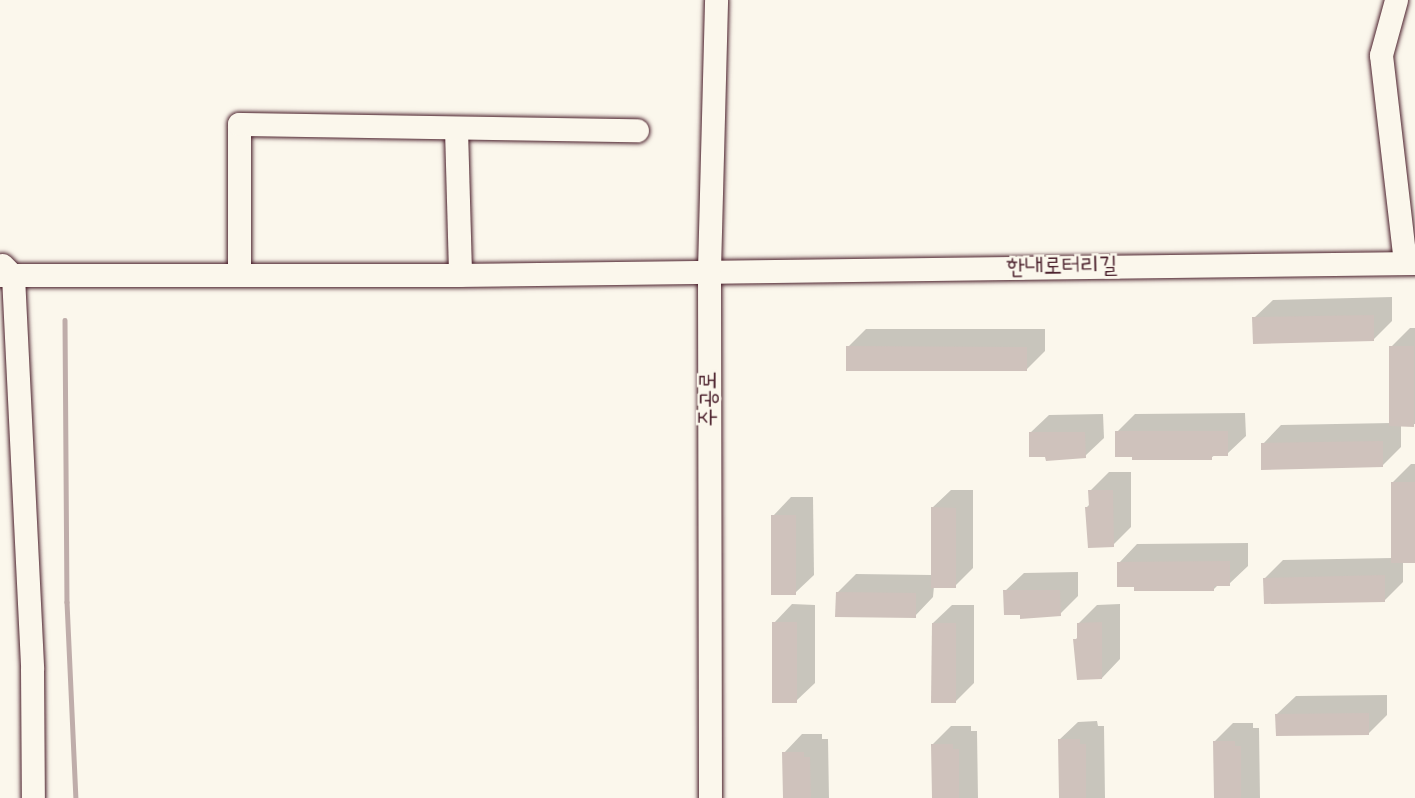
<!DOCTYPE html>
<html>
<head>
<meta charset="utf-8">
<style>
	body { margin:0 }
	#map { position:relative; width:1415px; height:798px; overflow:hidden; background:#fbf7ec; font-family:Mynerve,"Poor Story",sans-serif }
	div>[style] { position:absolute }
	.shadow>* { inset:0; background:#0003 }
	.stream>* { height:4.5px; margin:-2.25px; padding:0 2.25px; transform-origin:2.25px; border-radius:2.25px; background:#bfadaa }
	.building>* { inset:0; background:#cfc2bc }
	.roads { filter:drop-shadow(0 0 2px #4a1f2b) drop-shadow(0 0 2px #4a1f2b) }
	.minor>* { height:23px; margin:-11.5px; padding:0 11.5px; transform-origin:11.5px; border-radius:11.5px; background:#fbf7ec }
	span { translate:-50% -50%; white-space:nowrap; text-align:center; line-height:1.15; -webkit-text-stroke:5px #fbf7ec; paint-order:stroke }
	.street-label { font-size:23px; color:#4a1f2b }
</style>
</head>
<body>
<div id="map">
	<div class="shadow">
		<i style="clip-path:polygon(1392px 297px,1392px 321px,1374px 339px,1254px 318px,1273px 300px)"></i>
		<i style="clip-path:polygon(1410px 328px,1415px 328px,1415px 424px,1401px 425px,1401px 447px,1383px 465px,1263px 444px,1281px 425px,1391px 423px,1391px 347px)"></i>
		<i style="clip-path:polygon(866px 329px,1045px 329px,1045px 351px,1026px 370px,848px 347px)"></i>
		<i style="clip-path:polygon(1245px 413px,1246px 436px,1227px 454px,1216px 454px,1211px 458px,1117px 432px,1135px 414px)"></i>
		<i style="clip-path:polygon(1103px 414px,1104px 438px,1085px 456px,1030px 433px,1049px 415px)"></i>
		<i style="clip-path:polygon(1411px 464px,1415px 464px,1415px 561px,1403px 561px,1403px 582px,1385px 600px,1265px 578px,1283px 560px,1392px 558px,1392px 483px)"></i>
		<i style="clip-path:polygon(1109px 472px,1131px 472px,1131px 527px,1113px 545px,1086px 508px,1090px 504px,1090px 491px)"></i>
		<i style="clip-path:polygon(951px 490px,973px 490px,973px 568px,955px 586px,934px 586px,933px 597px,915px 616px,837px 593px,856px 574px,932px 575px,932px 508px)"></i>
		<i style="clip-path:polygon(791px 497px,813px 497px,814px 575px,795px 593px,773px 516px)"></i>
		<i style="clip-path:polygon(1248px 543px,1248px 566px,1229px 584px,1218px 585px,1214px 589px,1119px 563px,1137px 544px)"></i>
		<i style="clip-path:polygon(1078px 572px,1078px 596px,1060px 614px,1005px 591px,1024px 573px)"></i>
		<i style="clip-path:polygon(792px 604px,815px 605px,815px 683px,796px 701px,774px 623px)"></i>
		<i style="clip-path:polygon(1120px 604px,1120px 659px,1102px 678px,1075px 640px,1079px 636px,1079px 623px,1097px 605px)"></i>
		<i style="clip-path:polygon(952px 605px,974px 605px,974px 683px,956px 701px,933px 623px)"></i>
		<i style="clip-path:polygon(1387px 695px,1387px 715px,1368px 734px,1277px 714px,1296px 696px)"></i>
		<i style="clip-path:polygon(1097px 721px,1098px 726px,1104px 726px,1105px 798px,1061px 798px,1059px 740px,1078px 722px)"></i>
		<i style="clip-path:polygon(1233px 723px,1253px 723px,1253px 728px,1259px 728px,1260px 798px,1216px 798px,1214px 742px)"></i>
		<i style="clip-path:polygon(951px 726px,971px 726px,971px 731px,977px 731px,978px 798px,934px 798px,932px 745px)"></i>
		<i style="clip-path:polygon(802px 734px,822px 734px,822px 739px,828px 739px,829px 798px,785px 798px,784px 753px)"></i>
	</div>
	<div class="stream">
		<i style="left:65px;top:320px;width:282px;rotate:89.6deg"></i>
		<i style="left:67px;top:602px;width:196px;rotate:87.4deg"></i>
	</div>
	<div class="building">
		<i style="clip-path:polygon(1374px 315px,1374px 341px,1253px 344px,1252px 317px)"></i>
		<i style="clip-path:polygon(846px 346px,1027px 347px,1027px 371px,846px 371px)"></i>
		<i style="clip-path:polygon(1389px 346px,1414px 346px,1414px 427px,1389px 426px)"></i>
		<i style="clip-path:polygon(1115px 431px,1228px 431px,1228px 456px,1212px 456px,1212px 460px,1132px 460px,1132px 457px,1115px 457px)"></i>
		<i style="clip-path:polygon(1029px 432px,1085px 432px,1086px 458px,1046px 461px,1045px 457px,1029px 457px)"></i>
		<i style="clip-path:polygon(1383px 441px,1383px 467px,1261px 470px,1261px 443px)"></i>
		<i style="clip-path:polygon(1391px 482px,1415px 482px,1415px 563px,1391px 563px)"></i>
		<i style="clip-path:polygon(1088px 490px,1113px 490px,1114px 547px,1088px 548px,1085px 507px,1089px 507px)"></i>
		<i style="clip-path:polygon(931px 507px,956px 508px,956px 588px,931px 588px)"></i>
		<i style="clip-path:polygon(771px 515px,796px 515px,796px 595px,771px 595px)"></i>
		<i style="clip-path:polygon(1230px 561px,1230px 586px,1214px 586px,1214px 591px,1134px 591px,1134px 587px,1117px 587px,1117px 562px)"></i>
		<i style="clip-path:polygon(1385px 575px,1385px 602px,1264px 604px,1263px 578px)"></i>
		<i style="clip-path:polygon(1003px 590px,1060px 590px,1061px 616px,1020px 619px,1020px 615px,1004px 615px)"></i>
		<i style="clip-path:polygon(836px 592px,916px 593px,916px 618px,835px 617px)"></i>
		<i style="clip-path:polygon(772px 622px,797px 622px,797px 703px,772px 703px)"></i>
		<i style="clip-path:polygon(1102px 622px,1102px 679px,1077px 680px,1073px 639px,1077px 639px,1077px 623px)"></i>
		<i style="clip-path:polygon(932px 623px,956px 623px,956px 703px,931px 703px)"></i>
		<i style="clip-path:polygon(1369px 713px,1369px 735px,1276px 736px,1275px 714px)"></i>
		<i style="clip-path:polygon(1058px 739px,1080px 739px,1080px 744px,1086px 744px,1086px 798px,1059px 798px)"></i>
		<i style="clip-path:polygon(1213px 741px,1235px 741px,1235px 746px,1241px 746px,1241px 798px,1214px 798px)"></i>
		<i style="clip-path:polygon(931px 744px,953px 744px,953px 749px,959px 749px,959px 798px,932px 798px)"></i>
		<i style="clip-path:polygon(782px 752px,804px 752px,804px 757px,810px 757px,811px 798px,783px 798px)"></i>
	</div>
	<div class="roads">
		<div class="minor">
			<i style="left:1396px;top:0;width:57px;rotate:105.3deg"></i>
			<i style="left:1381px;top:55px;width:208px;rotate:83.4deg"></i>
			<i style="left:456px;top:129px;width:146px;rotate:88.4deg"></i>
			<i style="left:2px;top:265px;width:16px;rotate:45deg"></i>
			<i style="left:13px;top:276px;width:393px;rotate:87.2deg"></i>
			<i style="left:32px;top:669px;width:129px;rotate:89.6deg"></i>
			<i style="left:0;top:275px;width:455px"></i>
			<i style="left:455px;top:275px;width:960px;rotate:-0.72deg"></i>
			<i style="left:239px;top:275px;width:151px;rotate:-90deg"></i>
			<i style="left:239px;top:124px;width:398px;rotate:0.9deg"></i>
			<i style="left:710px;top:798px;width:528px;rotate:-90.11deg"></i>
			<i style="left:709px;top:270px;width:270px;rotate:-88.5deg"></i>
		</div>
	</div>
	<div class="street-label">
		<span style="left:1062px;top:267px;rotate:-1deg">한내로터리길</span>
		<span style="left:709px;top:399px;rotate:-90deg">주공로</span>
	</div>
</div>
</body>
</html>
